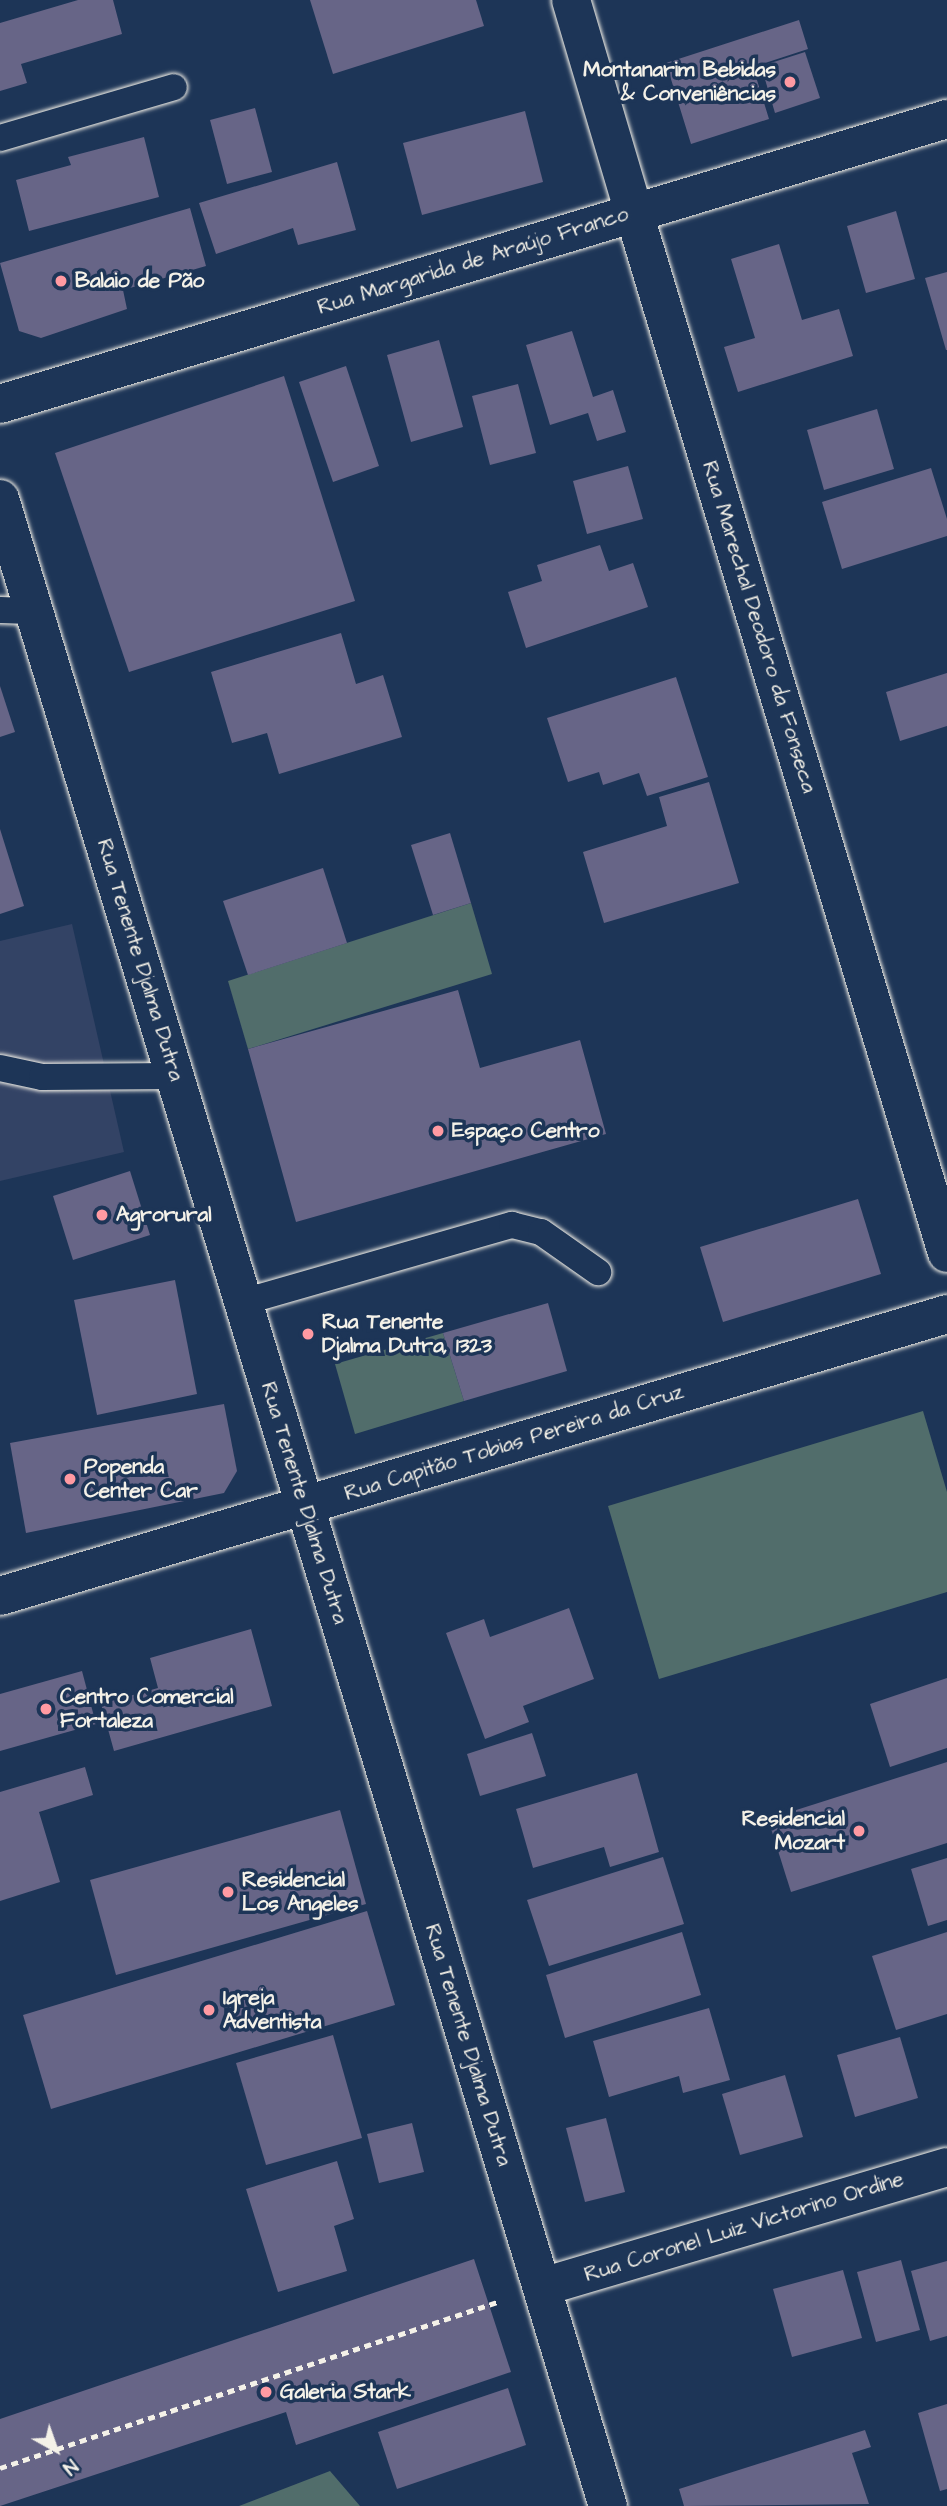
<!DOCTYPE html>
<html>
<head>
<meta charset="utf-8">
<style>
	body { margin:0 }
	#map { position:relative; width:947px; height:2506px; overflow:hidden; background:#1d3557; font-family:"Architects Daughter",sans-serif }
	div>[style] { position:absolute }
	.built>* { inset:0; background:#334365 }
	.green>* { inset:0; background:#516d6b }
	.building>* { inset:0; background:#676587 }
	.path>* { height:4.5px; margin-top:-2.25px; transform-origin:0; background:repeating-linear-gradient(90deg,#f4f1e8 0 7px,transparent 0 12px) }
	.roads { filter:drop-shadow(0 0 2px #f4f1e8) drop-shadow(0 0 2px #f4f1e8) }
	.lane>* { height:26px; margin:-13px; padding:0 13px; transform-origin:13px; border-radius:13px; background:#1d3557 }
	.street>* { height:38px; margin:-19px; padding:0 19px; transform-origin:19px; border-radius:19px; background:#1d3557 }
	.secondary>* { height:38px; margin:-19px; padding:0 19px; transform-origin:19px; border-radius:19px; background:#1d3557 }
	.dots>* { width:19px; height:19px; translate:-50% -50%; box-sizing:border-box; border:4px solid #1d3557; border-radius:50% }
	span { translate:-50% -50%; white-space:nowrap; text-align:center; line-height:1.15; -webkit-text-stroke:7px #1d3557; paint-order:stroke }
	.poi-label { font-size:21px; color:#f4f1e8; font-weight:700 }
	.right { translate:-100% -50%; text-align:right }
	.left { translate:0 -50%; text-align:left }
	.street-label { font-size:21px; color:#f4f1e8 }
	.north { position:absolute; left:21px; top:2415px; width:70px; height:70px; -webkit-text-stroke:5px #1d3557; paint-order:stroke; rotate:140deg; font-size:19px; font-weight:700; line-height:28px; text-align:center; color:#f4f1e8 }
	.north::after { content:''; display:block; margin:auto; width:24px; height:32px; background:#f4f1e8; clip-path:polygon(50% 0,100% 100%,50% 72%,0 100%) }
</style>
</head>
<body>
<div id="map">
	<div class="built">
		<i style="clip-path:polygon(72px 924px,124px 1152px,0 1181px,0 941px)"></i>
	</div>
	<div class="green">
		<i style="clip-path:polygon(471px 903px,492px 974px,248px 1049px,228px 981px)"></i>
		<i style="clip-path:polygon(443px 1333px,464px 1401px,355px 1434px,335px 1364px)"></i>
		<i style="clip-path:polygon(923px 1411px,947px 1492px,947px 1592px,659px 1679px,608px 1506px)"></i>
		<i style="clip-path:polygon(330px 2471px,360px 2506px,239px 2506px)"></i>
	</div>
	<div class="building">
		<i style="clip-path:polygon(78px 0,113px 0,122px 34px,21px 64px,27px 83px,0 91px,0 23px)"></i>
		<i style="clip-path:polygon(310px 0,476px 0,484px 26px,333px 74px)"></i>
		<i style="clip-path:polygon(799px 20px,808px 49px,753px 67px,769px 119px,691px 144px,666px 63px)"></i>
		<i style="clip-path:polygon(805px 52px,820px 98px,775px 113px,761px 66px)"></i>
		<i style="clip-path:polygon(255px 108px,272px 172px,227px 184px,210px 120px)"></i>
		<i style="clip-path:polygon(525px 111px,543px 182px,422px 215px,403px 143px)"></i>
		<i style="clip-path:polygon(144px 137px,159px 197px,29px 231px,16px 180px,71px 165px,68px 157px)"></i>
		<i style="clip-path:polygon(337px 162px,356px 230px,298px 245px,293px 228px,216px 254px,199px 203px)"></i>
		<i style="clip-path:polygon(190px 208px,206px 266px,123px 290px,127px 309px,41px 338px,19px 331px,0 263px)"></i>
		<i style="clip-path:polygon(896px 211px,915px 279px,866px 293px,847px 226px)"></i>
		<i style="clip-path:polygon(779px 244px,802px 320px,839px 309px,853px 356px,738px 392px,724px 347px,755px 338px,731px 259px)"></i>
		<i style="clip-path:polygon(947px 272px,947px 350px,946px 350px,925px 278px)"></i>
		<i style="clip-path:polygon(572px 331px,593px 397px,613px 390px,626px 432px,597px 441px,588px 413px,550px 425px,526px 345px)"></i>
		<i style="clip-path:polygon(439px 340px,463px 427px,411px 442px,387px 355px)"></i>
		<i style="clip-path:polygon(346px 366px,379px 466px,333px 482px,299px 382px)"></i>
		<i style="clip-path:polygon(284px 376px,355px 601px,129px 672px,55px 453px)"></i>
		<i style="clip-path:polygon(518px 384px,536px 453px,490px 465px,472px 396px)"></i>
		<i style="clip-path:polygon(877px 409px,894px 469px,824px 490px,807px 430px)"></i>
		<i style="clip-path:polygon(628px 466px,643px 519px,587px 534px,573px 481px)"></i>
		<i style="clip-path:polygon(931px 468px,947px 519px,947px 536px,842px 569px,822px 502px)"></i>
		<i style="clip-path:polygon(600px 545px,609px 571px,633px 563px,648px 607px,526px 648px,508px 592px,542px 581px,537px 565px)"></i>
		<i style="clip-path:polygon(341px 633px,356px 684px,383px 675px,402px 737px,279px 774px,267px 733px,232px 743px,211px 672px)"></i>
		<i style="clip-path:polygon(947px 673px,947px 726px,900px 741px,886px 692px)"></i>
		<i style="clip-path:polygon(676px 677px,708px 777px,647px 796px,639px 773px,603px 785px,599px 772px,568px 782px,547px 718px)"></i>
		<i style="clip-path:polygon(0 686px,15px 732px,0 737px)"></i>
		<i style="clip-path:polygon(709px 782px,739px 883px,604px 923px,583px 852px,667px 826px,659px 797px)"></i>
		<i style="clip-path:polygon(0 829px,24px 906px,0 914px)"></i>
		<i style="clip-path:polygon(450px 833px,471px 903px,433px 915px,411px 845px)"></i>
		<i style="clip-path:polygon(323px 868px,347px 943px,248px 975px,223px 901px)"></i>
		<i style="clip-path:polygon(458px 990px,480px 1068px,580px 1040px,606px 1134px,296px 1222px,248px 1049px)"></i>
		<i style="clip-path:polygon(130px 1171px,150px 1235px,73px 1260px,53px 1196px)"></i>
		<i style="clip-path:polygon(858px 1199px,881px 1274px,723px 1322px,700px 1247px)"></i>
		<i style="clip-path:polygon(175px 1280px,197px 1394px,97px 1415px,74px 1300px)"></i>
		<i style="clip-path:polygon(548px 1303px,567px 1371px,464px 1401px,443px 1333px)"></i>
		<i style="clip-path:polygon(224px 1404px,237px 1471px,224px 1493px,26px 1533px,10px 1443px)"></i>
		<i style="clip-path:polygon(569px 1608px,594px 1679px,523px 1706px,529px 1722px,485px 1739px,446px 1633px,484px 1619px,490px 1637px)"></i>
		<i style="clip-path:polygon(251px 1629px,272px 1706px,114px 1751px,101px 1704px,158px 1688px,150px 1658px)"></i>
		<i style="clip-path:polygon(82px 1671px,96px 1724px,0 1751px,0 1694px)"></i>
		<i style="clip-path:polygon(947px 1678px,947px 1748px,890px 1767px,870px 1704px)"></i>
		<i style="clip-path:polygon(532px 1733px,546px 1776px,480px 1796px,467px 1754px)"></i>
		<i style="clip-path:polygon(947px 1762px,947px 1843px,791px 1892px,768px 1819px)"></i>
		<i style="clip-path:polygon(85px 1767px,93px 1795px,39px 1812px,60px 1882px,0 1901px,0 1792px)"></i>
		<i style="clip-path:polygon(637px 1773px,659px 1852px,610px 1867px,604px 1847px,533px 1868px,516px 1809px)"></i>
		<i style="clip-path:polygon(340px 1810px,366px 1904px,116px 1975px,90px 1880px)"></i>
		<i style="clip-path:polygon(663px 1857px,684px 1924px,549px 1966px,527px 1900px)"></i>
		<i style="clip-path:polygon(947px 1858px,947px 1920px,928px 1926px,911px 1869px)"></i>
		<i style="clip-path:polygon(367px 1911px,395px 2005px,51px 2109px,23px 2015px)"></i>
		<i style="clip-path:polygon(682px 1932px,701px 1995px,565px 2038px,546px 1975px)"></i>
		<i style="clip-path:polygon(947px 1932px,947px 2014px,896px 2030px,872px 1956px)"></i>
		<i style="clip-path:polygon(709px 2008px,730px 2080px,683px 2093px,679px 2076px,609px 2097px,593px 2041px)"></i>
		<i style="clip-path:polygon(333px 2035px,362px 2138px,266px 2165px,236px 2063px)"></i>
		<i style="clip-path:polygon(900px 2037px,918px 2098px,855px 2117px,837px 2055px)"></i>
		<i style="clip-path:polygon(785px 2075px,803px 2137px,740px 2155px,722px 2094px)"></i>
		<i style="clip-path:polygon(606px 2118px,625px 2192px,585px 2202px,566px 2128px)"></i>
		<i style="clip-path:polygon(412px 2123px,424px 2172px,379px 2183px,367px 2134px)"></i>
		<i style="clip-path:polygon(337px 2161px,354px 2219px,334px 2226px,347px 2271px,278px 2292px,246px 2189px)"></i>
		<i style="clip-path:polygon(474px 2259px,511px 2372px,296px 2445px,286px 2412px,0 2506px,0 2419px)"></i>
		<i style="clip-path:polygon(901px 2260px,920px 2330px,876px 2342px,857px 2272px)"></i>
		<i style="clip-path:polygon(947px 2261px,947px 2336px,930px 2341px,911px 2271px)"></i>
		<i style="clip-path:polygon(843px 2270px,862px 2338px,792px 2357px,773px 2289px)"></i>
		<i style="clip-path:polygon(508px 2388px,526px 2445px,397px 2489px,378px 2432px)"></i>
		<i style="clip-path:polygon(947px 2404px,947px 2489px,940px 2491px,918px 2413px)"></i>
		<i style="clip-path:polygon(865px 2430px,871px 2447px,852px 2453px,869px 2504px,684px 2506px,679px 2489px)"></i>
	</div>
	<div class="path">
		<i style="left:0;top:2468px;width:527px;rotate:-18.47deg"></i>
	</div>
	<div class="roads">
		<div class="lane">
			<i style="left:0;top:138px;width:181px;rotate:-16.3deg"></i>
			<i style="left:0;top:610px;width:34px;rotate:2deg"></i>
			<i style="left:0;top:1068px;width:43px;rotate:12.1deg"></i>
			<i style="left:42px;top:1077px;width:133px;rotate:-0.4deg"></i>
			<i style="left:243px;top:1302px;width:280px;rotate:-16deg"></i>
			<i style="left:512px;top:1225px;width:30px;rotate:14deg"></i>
			<i style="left:541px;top:1232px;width:70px;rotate:35.1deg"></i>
		</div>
		<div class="street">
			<i style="left:571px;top:0;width:222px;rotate:73.5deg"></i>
			<i style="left:542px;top:2287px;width:422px;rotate:-16.5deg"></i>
		</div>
		<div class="secondary">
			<i style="left:634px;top:213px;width:1086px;rotate:73.25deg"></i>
			<i style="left:0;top:404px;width:989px;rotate:-16.75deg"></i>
			<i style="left:0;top:499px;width:2097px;rotate:73.15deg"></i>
			<i style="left:0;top:1596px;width:988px;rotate:-16.58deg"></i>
		</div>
	</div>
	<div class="dots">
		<i style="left:790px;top:82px;background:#ff9aa2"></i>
		<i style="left:61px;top:281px;background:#ff9aa2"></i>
		<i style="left:438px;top:1131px;background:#ff9aa2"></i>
		<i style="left:102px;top:1215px;background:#ff9aa2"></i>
		<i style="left:308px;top:1334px;background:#ff9aa2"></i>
		<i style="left:70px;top:1479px;background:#ff9aa2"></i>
		<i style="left:46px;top:1709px;background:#ff9aa2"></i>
		<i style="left:859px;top:1831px;background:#ff9aa2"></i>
		<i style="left:228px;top:1892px;background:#ff9aa2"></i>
		<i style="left:209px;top:2010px;background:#ff9aa2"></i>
		<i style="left:266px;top:2392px;background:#ff9aa2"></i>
	</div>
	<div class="poi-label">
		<span class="right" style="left:776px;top:82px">Montanarim Bebidas<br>&amp; Conveniências</span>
		<span class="left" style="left:75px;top:281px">Balaio de Pão</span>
		<span class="left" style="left:452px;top:1131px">Espaço Centro</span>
		<span class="left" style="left:116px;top:1215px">Agrorural</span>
		<span class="left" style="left:322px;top:1334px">Rua Tenente<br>Djalma Dutra, 1323</span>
		<span class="left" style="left:84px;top:1479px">Popenda<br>Center Car</span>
		<span class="left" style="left:60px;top:1709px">Centro Comercial<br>Fortaleza</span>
		<span class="right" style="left:845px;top:1831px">Residencial<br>Mozart</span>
		<span class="left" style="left:242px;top:1892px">Residencial<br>Los Angeles</span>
		<span class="left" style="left:223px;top:2010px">Igreja<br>Adventista</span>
		<span class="left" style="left:280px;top:2392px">Galeria Stark</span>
	</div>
	<div class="street-label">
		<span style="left:473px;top:261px;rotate:-17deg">Rua Margarida de Araújo Franco</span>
		<span style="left:759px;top:627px;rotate:73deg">Rua Marechal Deodoro da Fonseca</span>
		<span style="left:140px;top:960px;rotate:73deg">Rua Tenente Djalma Dutra</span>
		<span style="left:514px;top:1443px;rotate:-17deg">Rua Capitão Tobias Pereira da Cruz</span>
		<span style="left:304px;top:1503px;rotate:73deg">Rua Tenente Djalma Dutra</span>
		<span style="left:468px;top:2045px;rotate:73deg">Rua Tenente Djalma Dutra</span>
		<span style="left:744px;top:2227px;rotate:-17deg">Rua Coronel Luiz Victorino Ordine</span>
	</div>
	<div class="north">N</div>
</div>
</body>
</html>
